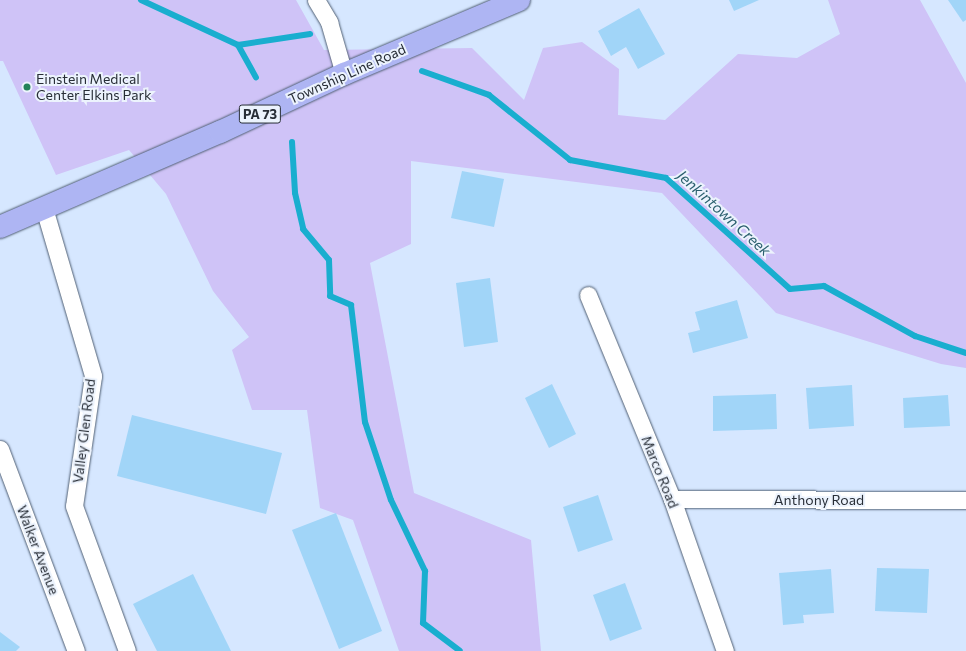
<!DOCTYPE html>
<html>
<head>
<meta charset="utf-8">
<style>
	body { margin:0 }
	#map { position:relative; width:966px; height:651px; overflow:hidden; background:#d6e7ff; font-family:Commissioner,sans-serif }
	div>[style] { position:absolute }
	.green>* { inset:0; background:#cfc3f7 }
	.stream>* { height:6px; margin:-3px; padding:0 3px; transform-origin:3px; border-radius:3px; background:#19aecf }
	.building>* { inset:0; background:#a1d5f8 }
	.roads { filter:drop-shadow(0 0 1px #516074) drop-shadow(0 0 1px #516074) }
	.minor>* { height:17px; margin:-8.5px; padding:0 8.5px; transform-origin:8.5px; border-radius:8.5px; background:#fff }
	.primary>* { height:22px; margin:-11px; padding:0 11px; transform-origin:11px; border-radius:11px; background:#aeb5f3 }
	.dots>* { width:11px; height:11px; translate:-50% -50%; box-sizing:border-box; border:2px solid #ecf3fd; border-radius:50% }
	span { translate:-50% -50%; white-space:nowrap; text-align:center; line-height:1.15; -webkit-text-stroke:4px #ecf3fd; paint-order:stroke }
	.shield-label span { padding:1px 3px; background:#ecf3fd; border:1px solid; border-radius:3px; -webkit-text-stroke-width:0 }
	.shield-label { font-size:13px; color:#282e37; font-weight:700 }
	.street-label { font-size:14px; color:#282e37 }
	.poi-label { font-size:14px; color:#282e37 }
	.left { translate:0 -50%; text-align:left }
	.water-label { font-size:15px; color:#2a5f6e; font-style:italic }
</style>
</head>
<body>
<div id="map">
	<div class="green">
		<i style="clip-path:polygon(0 0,296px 0,324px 50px,472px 48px,524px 100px,543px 48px,582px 42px,619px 69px,618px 115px,665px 120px,738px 54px,797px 58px,840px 34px,828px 0,920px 0,966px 83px,966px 368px,941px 364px,776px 313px,662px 193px,411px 161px,411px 244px,370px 263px,414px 493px,531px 540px,541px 651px,399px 651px,353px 520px,320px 508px,307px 410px,252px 410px,232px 350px,249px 337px,213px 291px,166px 194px,129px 150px,56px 175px,3px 61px,0 61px)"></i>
	</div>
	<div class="stream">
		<i style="left:141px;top:0;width:107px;rotate:24.9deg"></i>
		<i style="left:238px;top:45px;width:73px;rotate:-8.7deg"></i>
		<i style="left:238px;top:45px;width:37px;rotate:61deg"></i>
		<i style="left:422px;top:71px;width:71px;rotate:19.7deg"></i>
		<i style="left:489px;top:95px;width:104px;rotate:38.7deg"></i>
		<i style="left:570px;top:160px;width:98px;rotate:10.6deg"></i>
		<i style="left:666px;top:178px;width:166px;rotate:41.8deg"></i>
		<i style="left:790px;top:289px;width:34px;rotate:-5deg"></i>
		<i style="left:824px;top:286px;width:104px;rotate:28.8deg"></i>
		<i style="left:915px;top:336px;width:54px;rotate:18.4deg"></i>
		<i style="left:292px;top:142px;width:51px;rotate:86.6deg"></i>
		<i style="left:295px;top:193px;width:37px;rotate:77deg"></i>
		<i style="left:303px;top:229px;width:40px;rotate:50deg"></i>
		<i style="left:329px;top:260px;width:36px;rotate:88deg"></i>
		<i style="left:330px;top:296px;width:23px;rotate:23deg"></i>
		<i style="left:351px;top:305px;width:118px;rotate:83.2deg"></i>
		<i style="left:365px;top:422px;width:82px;rotate:71.6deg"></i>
		<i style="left:391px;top:500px;width:79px;rotate:64.4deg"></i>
		<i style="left:425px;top:571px;width:52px;rotate:92.2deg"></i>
		<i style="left:423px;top:623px;width:46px;rotate:37.1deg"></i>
	</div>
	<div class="building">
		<i style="clip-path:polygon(729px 0,759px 0,734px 11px)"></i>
		<i style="clip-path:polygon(948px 0,966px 0,966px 20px,963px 22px)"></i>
		<i style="clip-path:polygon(639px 8px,665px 54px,638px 69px,626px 47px,611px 56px,598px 31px)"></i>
		<i style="clip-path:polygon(462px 171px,504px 179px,494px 227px,451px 218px)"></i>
		<i style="clip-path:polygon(490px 278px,498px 342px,464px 347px,456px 283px)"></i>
		<i style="clip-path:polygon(737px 300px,748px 338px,693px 353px,688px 333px,700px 330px,695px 312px)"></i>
		<i style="clip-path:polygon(552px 384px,576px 434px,549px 448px,525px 398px)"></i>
		<i style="clip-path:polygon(852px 385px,854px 426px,809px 429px,806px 388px)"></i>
		<i style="clip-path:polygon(776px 394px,777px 429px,713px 431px,713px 396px)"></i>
		<i style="clip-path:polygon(948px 395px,950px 426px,904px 428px,903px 398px)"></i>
		<i style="clip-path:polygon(132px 415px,282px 453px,266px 514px,117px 476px)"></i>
		<i style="clip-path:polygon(598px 495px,613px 540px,578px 552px,563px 507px)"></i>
		<i style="clip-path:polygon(336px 513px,382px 631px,339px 649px,292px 530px)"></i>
		<i style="clip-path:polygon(877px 568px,929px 569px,927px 613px,875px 611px)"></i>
		<i style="clip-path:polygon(831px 569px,834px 613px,803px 615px,804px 623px,783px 625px,779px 573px)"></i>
		<i style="clip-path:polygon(193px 574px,231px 651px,157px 651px,133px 604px)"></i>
		<i style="clip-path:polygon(625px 583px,642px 629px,610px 641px,593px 595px)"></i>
		<i style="clip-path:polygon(0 632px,20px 647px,16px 651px,0 651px)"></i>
	</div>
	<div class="roads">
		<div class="minor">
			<i style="left:316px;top:0;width:26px;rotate:59deg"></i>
			<i style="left:329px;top:22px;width:54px;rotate:73.9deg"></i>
			<i style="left:44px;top:208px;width:175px;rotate:73.7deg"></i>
			<i style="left:93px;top:376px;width:131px;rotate:98.3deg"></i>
			<i style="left:74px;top:506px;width:154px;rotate:69.9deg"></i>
			<i style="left:588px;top:295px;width:221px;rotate:67.6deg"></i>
			<i style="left:672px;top:499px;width:161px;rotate:70.8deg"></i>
			<i style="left:0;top:449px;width:216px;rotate:69.4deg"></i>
			<i style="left:672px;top:499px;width:294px;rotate:0.2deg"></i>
		</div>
		<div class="primary">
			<i style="left:0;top:227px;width:240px;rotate:-23.4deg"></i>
			<i style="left:220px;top:132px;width:137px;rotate:-25.1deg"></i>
			<i style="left:344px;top:74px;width:190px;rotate:-22.9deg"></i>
		</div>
	</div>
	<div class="dots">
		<i style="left:27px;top:87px;background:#238259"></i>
	</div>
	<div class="shield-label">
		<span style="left:260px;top:114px">PA 73</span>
	</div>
	<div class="street-label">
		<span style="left:347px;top:74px;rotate:-24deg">Township Line Road</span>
		<span style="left:84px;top:431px;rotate:-83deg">Valley Glen Road</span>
		<span style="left:660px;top:472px;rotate:68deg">Marco Road</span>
		<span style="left:819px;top:500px">Anthony Road</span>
		<span style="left:38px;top:550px;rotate:69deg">Walker Avenue</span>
	</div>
	<div class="poi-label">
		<span class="left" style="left:36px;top:87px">Einstein Medical<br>Center Elkins Park</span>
	</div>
	<div class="water-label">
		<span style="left:724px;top:213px;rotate:42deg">Jenkintown Creek</span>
	</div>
</div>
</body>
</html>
